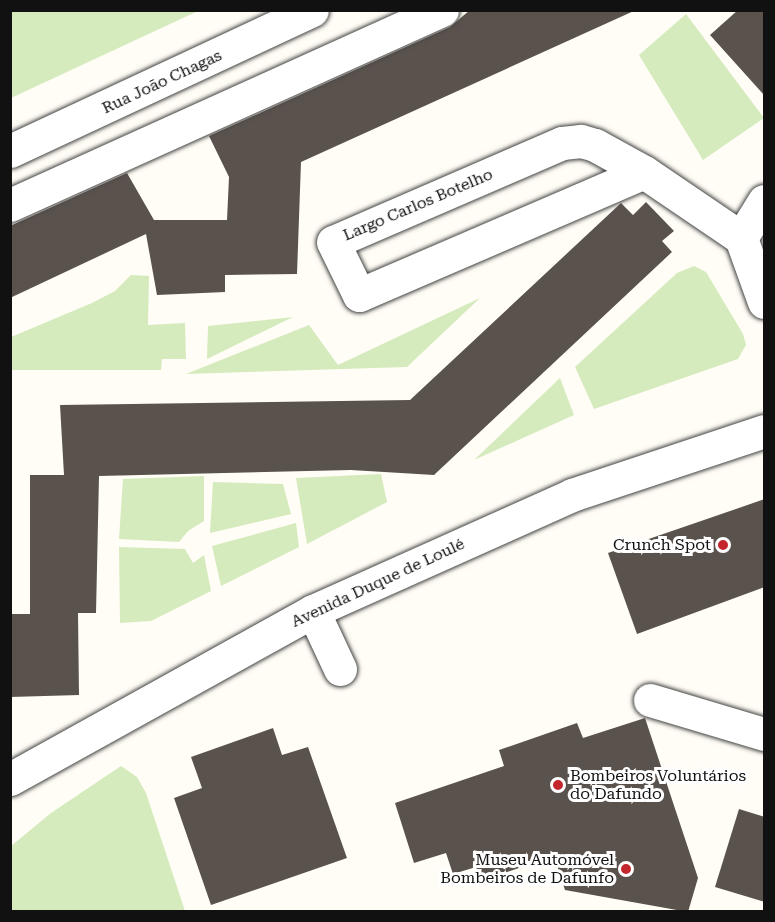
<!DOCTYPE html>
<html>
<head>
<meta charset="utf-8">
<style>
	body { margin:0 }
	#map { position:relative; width:775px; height:922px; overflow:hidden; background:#fffdf5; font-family:"Roboto Serif",serif }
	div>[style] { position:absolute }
	.green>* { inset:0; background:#d5ebbd }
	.building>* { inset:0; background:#5a524d }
	.roads { filter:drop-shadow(0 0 2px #444) drop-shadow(0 0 2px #444) }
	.minor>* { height:33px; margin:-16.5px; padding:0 16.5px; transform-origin:16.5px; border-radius:16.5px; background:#fff }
	.dots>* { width:16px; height:16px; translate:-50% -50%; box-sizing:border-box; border:3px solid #fff; border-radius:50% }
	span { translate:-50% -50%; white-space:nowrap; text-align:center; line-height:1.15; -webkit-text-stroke:6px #fff; paint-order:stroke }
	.street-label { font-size:16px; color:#111 }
	.poi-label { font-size:16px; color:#111 }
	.right { translate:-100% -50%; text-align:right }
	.left { translate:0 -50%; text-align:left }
	.frame { position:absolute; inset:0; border:12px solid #111; pointer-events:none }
</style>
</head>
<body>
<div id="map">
	<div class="green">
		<i style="clip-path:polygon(11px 10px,198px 10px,198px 11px,11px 98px)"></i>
		<i style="clip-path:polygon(686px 14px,764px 118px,703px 160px,639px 55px)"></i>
		<i style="clip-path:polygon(694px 266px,706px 272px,743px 334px,746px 345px,738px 359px,594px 409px,575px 367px,677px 273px)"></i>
		<i style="clip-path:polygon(131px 275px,149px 276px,148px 325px,185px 323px,186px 359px,162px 359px,161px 370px,11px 370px,11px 337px,92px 303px,115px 291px)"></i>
		<i style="clip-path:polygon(480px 298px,407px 367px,186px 374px,309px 325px,338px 365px)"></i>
		<i style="clip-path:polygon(293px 317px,207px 359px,208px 326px)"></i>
		<i style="clip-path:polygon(560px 378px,574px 415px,474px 460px)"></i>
		<i style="clip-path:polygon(381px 474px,387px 502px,307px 544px,296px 478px)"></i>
		<i style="clip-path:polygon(204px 476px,204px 521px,188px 531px,179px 542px,119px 539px,123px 479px)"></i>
		<i style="clip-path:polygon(213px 482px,283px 484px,291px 514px,210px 533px)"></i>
		<i style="clip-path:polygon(296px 523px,299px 547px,221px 586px,212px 546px)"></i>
		<i style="clip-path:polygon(119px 547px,185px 549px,193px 563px,204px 555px,211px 591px,151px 621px,120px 623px)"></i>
		<i style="clip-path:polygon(121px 766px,137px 777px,146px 793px,185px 911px,11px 911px,11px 846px,51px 813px)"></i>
	</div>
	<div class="building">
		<i style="clip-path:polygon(470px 10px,636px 10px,301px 162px,297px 274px,225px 275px,225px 292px,157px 295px,146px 234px,10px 298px,10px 226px,127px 173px,154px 220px,227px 220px,229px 177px,209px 136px,450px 27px)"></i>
		<i style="clip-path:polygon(738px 10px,765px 10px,765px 96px,710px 35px)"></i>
		<i style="clip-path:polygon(646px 202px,674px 231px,662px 241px,672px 252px,434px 475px,351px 470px,99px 476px,96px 613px,78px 613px,79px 695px,10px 697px,10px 614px,30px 614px,30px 475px,64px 475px,60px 405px,410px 400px,621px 203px,633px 215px)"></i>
		<i style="clip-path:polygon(765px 499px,765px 587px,637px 634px,608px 553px)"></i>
		<i style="clip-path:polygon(645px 718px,698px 878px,688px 912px,565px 890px,554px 856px,481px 881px,476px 867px,453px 874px,446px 853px,414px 863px,395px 803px,504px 766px,499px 750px,577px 723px,583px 738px)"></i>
		<i style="clip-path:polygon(273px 728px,282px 755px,308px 747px,347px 858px,211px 905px,174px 798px,202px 788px,191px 757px)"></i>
		<i style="clip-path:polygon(739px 809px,765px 817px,765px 902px,715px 887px)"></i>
	</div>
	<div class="roads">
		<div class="minor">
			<i style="left:10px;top:151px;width:333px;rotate:-25deg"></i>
			<i style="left:644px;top:172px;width:56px;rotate:-151.1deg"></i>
			<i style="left:595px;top:145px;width:15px;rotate:-164deg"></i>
			<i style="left:581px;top:141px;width:19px;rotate:174deg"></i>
			<i style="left:562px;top:143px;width:249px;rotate:156.6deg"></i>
			<i style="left:333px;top:242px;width:59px;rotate:63.9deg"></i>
			<i style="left:359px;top:295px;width:310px;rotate:-23.3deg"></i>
			<i style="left:644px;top:172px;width:117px;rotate:34.2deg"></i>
			<i style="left:764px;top:201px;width:44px;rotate:121.9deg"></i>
			<i style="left:741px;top:238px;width:68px;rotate:70.2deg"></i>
			<i style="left:10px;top:205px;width:474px;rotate:-24.3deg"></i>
			<i style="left:313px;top:611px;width:64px;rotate:65deg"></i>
			<i style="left:650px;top:700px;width:119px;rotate:16.6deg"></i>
			<i style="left:10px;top:779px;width:346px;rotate:-29deg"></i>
			<i style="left:313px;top:611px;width:284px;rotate:-24.1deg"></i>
			<i style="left:572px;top:495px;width:202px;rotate:-18.4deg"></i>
		</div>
	</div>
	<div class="dots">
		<i style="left:723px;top:545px;background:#c4262e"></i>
		<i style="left:558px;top:785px;background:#c4262e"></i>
		<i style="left:626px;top:869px;background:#c4262e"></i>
	</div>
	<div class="street-label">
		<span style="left:162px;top:82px;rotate:-25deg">Rua João Chagas</span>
		<span style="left:418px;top:205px;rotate:-23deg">Largo Carlos Botelho</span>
		<span style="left:378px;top:583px;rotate:-25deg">Avenida Duque de Loulé</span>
	</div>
	<div class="poi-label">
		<span class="right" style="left:711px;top:545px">Crunch Spot</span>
		<span class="left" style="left:570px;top:785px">Bombeiros Voluntários<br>do Dafundo</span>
		<span class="right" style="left:614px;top:869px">Museu Automóvel<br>Bombeiros de Dafunfo</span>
	</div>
	<div class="frame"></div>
</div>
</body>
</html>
